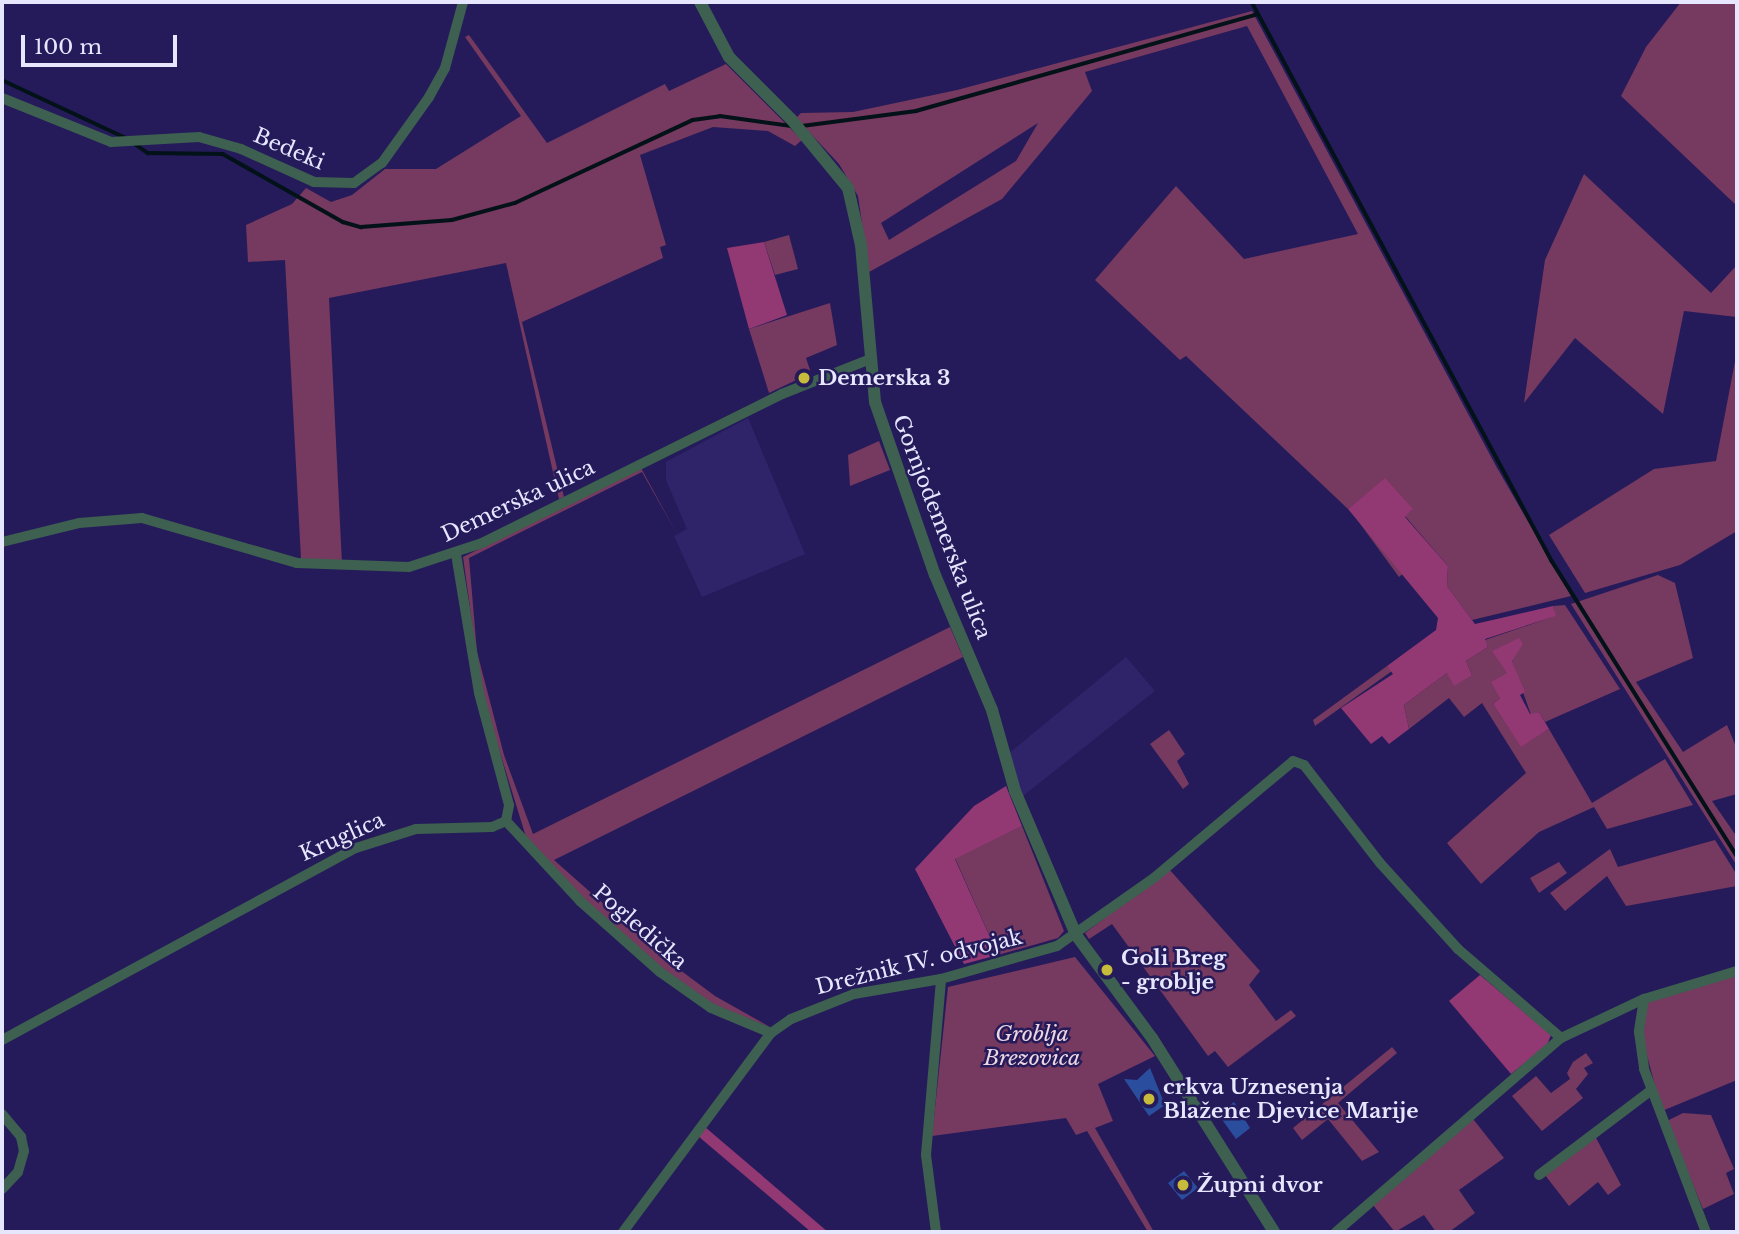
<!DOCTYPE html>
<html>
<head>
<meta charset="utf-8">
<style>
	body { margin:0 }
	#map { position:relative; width:1739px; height:1234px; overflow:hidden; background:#251b5a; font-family:"Libre Baskerville",serif }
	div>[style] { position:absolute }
	.built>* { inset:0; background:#2f2469 }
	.green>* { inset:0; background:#76395f }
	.forest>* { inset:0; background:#923872 }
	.stream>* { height:3.5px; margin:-1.75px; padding:0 1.75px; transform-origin:1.75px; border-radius:1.75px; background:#021218 }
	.building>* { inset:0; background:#2a4d9e }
	.minor>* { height:10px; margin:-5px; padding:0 5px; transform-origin:5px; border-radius:5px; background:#3d6050 }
	.tertiary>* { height:12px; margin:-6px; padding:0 6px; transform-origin:6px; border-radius:6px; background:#3d6050 }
	.dots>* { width:19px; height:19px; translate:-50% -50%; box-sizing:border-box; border:4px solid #251b5a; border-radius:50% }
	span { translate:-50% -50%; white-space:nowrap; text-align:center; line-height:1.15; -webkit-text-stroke:5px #251b5a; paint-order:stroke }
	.street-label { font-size:21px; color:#e6e7ff }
	.poi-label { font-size:21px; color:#e6e7ff; font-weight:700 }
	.left { translate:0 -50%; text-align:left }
	.park-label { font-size:21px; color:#efd6e3; font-style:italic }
	.frame { position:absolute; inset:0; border:4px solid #e6e7ff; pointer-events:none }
	.scale { position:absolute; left:21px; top:35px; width:156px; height:32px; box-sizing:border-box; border:4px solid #e6e7ff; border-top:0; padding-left:9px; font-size:21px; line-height:24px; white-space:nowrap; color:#e6e7ff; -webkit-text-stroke:5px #251b5a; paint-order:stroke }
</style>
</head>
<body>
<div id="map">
	<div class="built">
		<i style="clip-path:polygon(748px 418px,805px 554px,702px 597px,674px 536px,687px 529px,666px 480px,666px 462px)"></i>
		<i style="clip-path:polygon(1126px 657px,1155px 691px,1023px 796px,1008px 754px)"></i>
	</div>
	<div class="green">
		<i style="clip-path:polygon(1681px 2px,1737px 2px,1737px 206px,1621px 96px,1646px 47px)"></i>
		<i style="clip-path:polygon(evenodd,1252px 11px,1496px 466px,1571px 596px,1472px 620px,1447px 586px,1448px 566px,1405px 516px,1412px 510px,1385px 479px,1348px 509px,1186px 356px,1180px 360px,1095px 280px,1176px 186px,1244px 259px,1358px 234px,1247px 26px,1085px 72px,1092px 91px,1002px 199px,869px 272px,858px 196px,839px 164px,796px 118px,801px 113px,853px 112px,957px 90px,1252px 11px,1038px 123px,1016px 161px,889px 240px,881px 223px,1038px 123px)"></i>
		<i style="clip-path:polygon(469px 35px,547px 143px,665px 84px,669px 91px,726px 64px,802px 140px,795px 146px,768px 131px,713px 127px,640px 155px,666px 245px,660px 247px,663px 258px,522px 322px,564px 497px,559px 499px,506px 263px,329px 298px,342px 564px,301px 559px,285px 260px,248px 262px,246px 225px,292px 204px,306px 188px,331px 202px,352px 195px,385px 169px,436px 169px,521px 116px,465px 37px)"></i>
		<i style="clip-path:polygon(1584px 174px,1711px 293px,1737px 265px,1737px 317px,1684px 311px,1663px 414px,1575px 338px,1524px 403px,1545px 260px)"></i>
		<i style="clip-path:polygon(789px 235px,798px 269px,775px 275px,764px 242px)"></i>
		<i style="clip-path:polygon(830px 303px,837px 345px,806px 358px,811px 373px,769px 393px,749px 329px)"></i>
		<i style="clip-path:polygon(1737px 351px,1737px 531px,1680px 565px,1585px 593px,1549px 535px,1654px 469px,1716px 461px)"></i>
		<i style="clip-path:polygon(879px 441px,890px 470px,850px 486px,848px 455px)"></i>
		<i style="clip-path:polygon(641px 468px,677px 534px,642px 472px,469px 558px,477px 652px,504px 755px,533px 834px,950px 627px,963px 657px,554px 860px,668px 961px,715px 996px,770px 1027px,708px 1003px,663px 969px,582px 898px,526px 837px,482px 694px,463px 557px)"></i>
		<i style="clip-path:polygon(1353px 514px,1405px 572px,1399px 577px)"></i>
		<i style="clip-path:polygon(1658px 575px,1675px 583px,1693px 658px,1636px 682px,1683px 752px,1727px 725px,1737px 749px,1737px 794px,1712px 801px,1737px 837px,1737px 866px,1571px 604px)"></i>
		<i style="clip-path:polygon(1565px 605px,1620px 689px,1545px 722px,1539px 712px,1531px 715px,1512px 661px,1519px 639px,1500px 698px,1493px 704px,1521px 746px,1549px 729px,1592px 803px,1665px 759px,1693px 805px,1607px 829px,1594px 807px,1539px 832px,1481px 884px,1447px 843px,1526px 773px,1482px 703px,1464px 717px,1449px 698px,1409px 729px,1404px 705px,1447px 673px,1472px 675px,1466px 661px,1488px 647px,1485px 640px,1555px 616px,1553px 606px)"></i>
		<i style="clip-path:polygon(1387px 666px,1392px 671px,1315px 726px,1313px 720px)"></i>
		<i style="clip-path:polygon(1169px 730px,1185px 754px,1177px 761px,1189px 784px,1183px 789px,1150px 744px)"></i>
		<i style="clip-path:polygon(1022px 826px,1064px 931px,1058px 938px,998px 955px,955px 858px)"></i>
		<i style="clip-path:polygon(1715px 840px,1737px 875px,1737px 886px,1626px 906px,1607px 876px,1565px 911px,1550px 893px,1610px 849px,1618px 867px)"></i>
		<i style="clip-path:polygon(1559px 862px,1567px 873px,1539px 893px,1530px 878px)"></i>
		<i style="clip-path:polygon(1169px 869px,1260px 971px,1249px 985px,1276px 1021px,1291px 1010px,1296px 1016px,1228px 1067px,1215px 1051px,1208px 1056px,1112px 924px,1089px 939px,1085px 933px)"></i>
		<i style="clip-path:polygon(1075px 957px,1155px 1056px,1098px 1084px,1113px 1121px,1095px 1128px,1154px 1232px,1148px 1232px,1087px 1131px,1076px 1135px,1066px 1118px,932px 1136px,948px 987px)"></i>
		<i style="clip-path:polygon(1737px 974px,1737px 1080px,1662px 1111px,1643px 1041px,1646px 1003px)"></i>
		<i style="clip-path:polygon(1392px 1047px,1397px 1053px,1338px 1103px,1379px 1152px,1362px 1161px,1328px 1119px,1302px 1140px,1293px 1128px)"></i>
		<i style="clip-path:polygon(1586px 1053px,1593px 1063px,1584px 1068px,1588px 1074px,1576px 1089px,1583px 1098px,1542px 1131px,1512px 1096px,1536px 1076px,1551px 1093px,1570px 1079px,1567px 1073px,1573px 1062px)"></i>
		<i style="clip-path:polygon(1683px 1113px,1711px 1115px,1734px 1169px,1726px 1173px,1734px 1194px,1703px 1209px,1667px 1121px)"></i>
		<i style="clip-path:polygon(1473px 1119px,1504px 1158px,1459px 1190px,1475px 1213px,1449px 1232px,1436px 1232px,1424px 1215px,1395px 1232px,1373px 1205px)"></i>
		<i style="clip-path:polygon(1595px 1136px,1621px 1185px,1608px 1195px,1598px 1182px,1569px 1206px,1545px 1175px)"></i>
	</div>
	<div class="forest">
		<i style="clip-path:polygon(764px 242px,787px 315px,749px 329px,727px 248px)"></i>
		<i style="clip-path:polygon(1385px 478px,1413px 509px,1405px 517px,1448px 566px,1447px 586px,1475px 624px,1553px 606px,1556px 616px,1485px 639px,1488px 647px,1466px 661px,1472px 675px,1454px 686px,1447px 673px,1404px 705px,1409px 729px,1389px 744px,1382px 736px,1371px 744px,1341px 708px,1393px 674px,1387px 666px,1436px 630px,1438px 618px,1348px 509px)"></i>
		<i style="clip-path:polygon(1519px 638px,1523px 644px,1512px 661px,1525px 692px,1520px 695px,1530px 714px,1539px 712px,1549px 729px,1521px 747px,1493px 704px,1500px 698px,1491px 682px,1507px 673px,1492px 651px)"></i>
		<i style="clip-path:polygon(1006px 786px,1022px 826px,955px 859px,998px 955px,964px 964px,915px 869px,974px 806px)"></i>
		<i style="clip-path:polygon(1480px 975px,1551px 1035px,1547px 1045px,1511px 1074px,1449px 1001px)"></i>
		<i style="clip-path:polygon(705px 1127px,828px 1232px,811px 1232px,698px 1136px)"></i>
	</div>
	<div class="stream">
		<i style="left:1252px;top:2px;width:634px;rotate:61.78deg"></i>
		<i style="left:1552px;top:561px;width:348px;rotate:57.9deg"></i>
		<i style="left:2px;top:80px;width:137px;rotate:25.1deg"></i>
		<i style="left:802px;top:126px;width:115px;rotate:-7.5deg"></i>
		<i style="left:916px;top:111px;width:355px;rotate:-15.8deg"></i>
		<i style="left:135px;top:144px;width:16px;rotate:35deg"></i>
		<i style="left:148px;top:153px;width:75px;rotate:0.8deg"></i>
		<i style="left:223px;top:154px;width:138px;rotate:29.5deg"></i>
		<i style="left:343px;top:222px;width:19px;rotate:16deg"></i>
		<i style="left:361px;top:227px;width:91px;rotate:-4.4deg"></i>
		<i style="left:452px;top:220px;width:65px;rotate:-15.1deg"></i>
		<i style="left:515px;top:203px;width:196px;rotate:-25deg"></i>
		<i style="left:693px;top:120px;width:27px;rotate:-8deg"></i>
		<i style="left:720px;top:116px;width:72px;rotate:8deg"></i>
	</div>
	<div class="building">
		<i style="clip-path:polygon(1150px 1068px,1165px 1105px,1149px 1116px,1124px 1079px,1137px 1080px)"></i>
		<i style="clip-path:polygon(1234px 1102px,1250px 1128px,1236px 1139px,1218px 1114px)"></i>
		<i style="clip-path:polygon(1184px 1171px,1198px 1188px,1182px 1200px,1168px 1183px)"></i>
	</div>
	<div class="minor">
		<i style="left:2px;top:98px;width:118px;rotate:22deg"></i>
		<i style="left:111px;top:142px;width:88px;rotate:-3.3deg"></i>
		<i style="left:199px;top:137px;width:44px;rotate:15.9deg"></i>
		<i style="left:241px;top:149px;width:80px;rotate:24.3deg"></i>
		<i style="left:314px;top:182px;width:40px;rotate:1.4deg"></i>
		<i style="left:354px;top:183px;width:34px;rotate:-36deg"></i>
		<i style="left:382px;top:163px;width:81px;rotate:-54.5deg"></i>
		<i style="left:429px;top:97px;width:33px;rotate:-61deg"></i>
		<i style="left:445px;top:68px;width:68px;rotate:-74.7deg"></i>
		<i style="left:2px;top:542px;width:79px;rotate:-13.9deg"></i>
		<i style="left:79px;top:523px;width:63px;rotate:-4.5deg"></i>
		<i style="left:142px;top:518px;width:161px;rotate:16.2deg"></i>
		<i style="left:297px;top:563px;width:112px;rotate:2deg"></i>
		<i style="left:409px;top:567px;width:77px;rotate:-18.2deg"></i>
		<i style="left:482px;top:543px;width:335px;rotate:-26.4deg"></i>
		<i style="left:782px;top:394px;width:92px;rotate:-21.6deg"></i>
		<i style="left:506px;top:821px;width:109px;rotate:47.2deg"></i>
		<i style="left:580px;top:901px;width:107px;rotate:41.6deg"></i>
		<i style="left:660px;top:972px;width:62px;rotate:35.2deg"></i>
		<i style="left:711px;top:1008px;width:65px;rotate:22.6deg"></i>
		<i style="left:1644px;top:999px;width:33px;rotate:99deg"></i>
		<i style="left:1639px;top:1032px;width:37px;rotate:82deg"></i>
		<i style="left:1644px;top:1069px;width:174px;rotate:69.2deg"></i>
		<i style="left:2px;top:1040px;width:403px;rotate:-28.5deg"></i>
		<i style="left:356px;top:848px;width:63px;rotate:-17.6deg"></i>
		<i style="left:416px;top:829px;width:76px;rotate:-1.5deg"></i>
		<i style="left:492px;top:827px;width:15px;rotate:-23deg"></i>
		<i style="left:506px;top:821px;width:16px;rotate:-79deg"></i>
		<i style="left:509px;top:805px;width:116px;rotate:-105deg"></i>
		<i style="left:479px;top:693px;width:141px;rotate:-99.4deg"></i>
		<i style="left:2px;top:1114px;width:30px;rotate:50deg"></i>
		<i style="left:21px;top:1137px;width:14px;rotate:78deg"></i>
		<i style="left:24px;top:1151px;width:22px;rotate:106deg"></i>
		<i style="left:18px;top:1172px;width:23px;rotate:133deg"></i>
		<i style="left:1539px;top:1175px;width:139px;rotate:-37.1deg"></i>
		<i style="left:623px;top:1232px;width:248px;rotate:-53.4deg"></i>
		<i style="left:771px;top:1033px;width:24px;rotate:-35deg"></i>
		<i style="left:791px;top:1019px;width:68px;rotate:-21.6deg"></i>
		<i style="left:854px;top:994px;width:88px;rotate:-9.8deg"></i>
		<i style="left:941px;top:979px;width:121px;rotate:-15.9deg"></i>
		<i style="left:1057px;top:946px;width:120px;rotate:-35.1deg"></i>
		<i style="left:1155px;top:877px;width:180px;rotate:-40deg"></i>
		<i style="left:1293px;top:761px;width:12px;rotate:20deg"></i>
		<i style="left:1304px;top:765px;width:124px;rotate:52.2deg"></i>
		<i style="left:1380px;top:863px;width:116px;rotate:47.8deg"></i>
		<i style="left:1458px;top:949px;width:136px;rotate:40.8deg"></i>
		<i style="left:936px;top:1232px;width:78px;rotate:-97.4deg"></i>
		<i style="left:926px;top:1155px;width:177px;rotate:-85.1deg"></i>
		<i style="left:1336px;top:1232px;width:297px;rotate:-40.8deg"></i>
		<i style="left:1561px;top:1038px;width:92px;rotate:-25.2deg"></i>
		<i style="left:1644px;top:999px;width:97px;rotate:-16.8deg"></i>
	</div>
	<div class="tertiary">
		<i style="left:700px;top:2px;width:62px;rotate:62.2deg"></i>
		<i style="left:729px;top:57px;width:88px;rotate:45deg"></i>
		<i style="left:791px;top:119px;width:89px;rotate:50.4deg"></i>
		<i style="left:848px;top:188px;width:58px;rotate:77.2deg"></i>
		<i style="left:861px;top:245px;width:158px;rotate:84.9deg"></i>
		<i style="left:875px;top:402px;width:183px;rotate:70.9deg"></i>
		<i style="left:935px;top:575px;width:147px;rotate:67.1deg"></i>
		<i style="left:992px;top:710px;width:84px;rotate:74.1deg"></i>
		<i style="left:1015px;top:791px;width:156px;rotate:67deg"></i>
		<i style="left:1076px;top:935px;width:128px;rotate:53.6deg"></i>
		<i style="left:1152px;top:1038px;width:229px;rotate:57.8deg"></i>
	</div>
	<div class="dots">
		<i style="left:804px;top:378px;background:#c7bb3c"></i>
		<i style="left:1107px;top:970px;background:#c7bb3c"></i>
		<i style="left:1149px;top:1099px;background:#c7bb3c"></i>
		<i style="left:1183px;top:1185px;background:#c7bb3c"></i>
	</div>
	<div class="street-label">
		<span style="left:289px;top:149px;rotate:23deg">Bedeki</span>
		<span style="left:518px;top:501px;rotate:-25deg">Demerska ulica</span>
		<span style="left:942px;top:527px;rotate:69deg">Gornjodemerska ulica</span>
		<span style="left:342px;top:837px;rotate:-24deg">Kruglica</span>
		<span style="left:640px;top:927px;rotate:41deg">Pogledička</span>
		<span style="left:919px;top:962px;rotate:-14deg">Drežnik IV. odvojak</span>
	</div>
	<div class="poi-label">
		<span class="left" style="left:818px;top:378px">Demerska 3</span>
		<span class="left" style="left:1121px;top:970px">Goli Breg<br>- groblje</span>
		<span class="left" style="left:1163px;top:1099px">crkva Uznesenja<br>Blažene Djevice Marije</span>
		<span class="left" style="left:1197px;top:1185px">Župni dvor</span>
	</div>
	<div class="park-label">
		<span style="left:1032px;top:1046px">Groblja<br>Brezovica</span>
	</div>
	<div class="frame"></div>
	<div class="scale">100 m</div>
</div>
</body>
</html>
